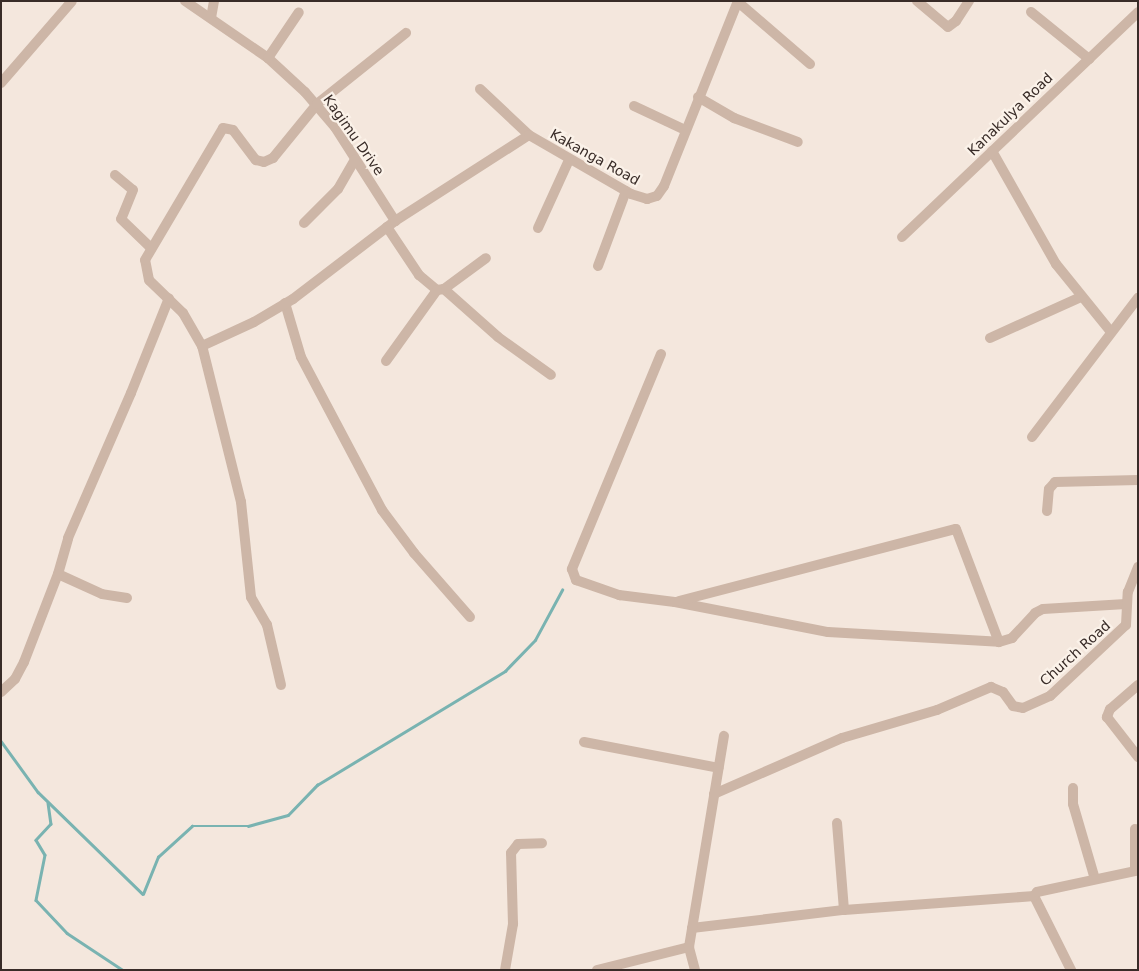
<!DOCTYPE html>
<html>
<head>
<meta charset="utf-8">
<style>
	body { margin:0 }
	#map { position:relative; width:1139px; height:971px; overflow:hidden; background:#f4e7dd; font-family:"DejaVu Sans",sans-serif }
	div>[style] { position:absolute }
	.stream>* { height:2.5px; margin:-1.25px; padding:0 1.25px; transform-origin:1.25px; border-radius:1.25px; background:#79b3b1 }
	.street>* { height:10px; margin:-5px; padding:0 5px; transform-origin:5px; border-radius:5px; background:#cdb6a7 }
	span { translate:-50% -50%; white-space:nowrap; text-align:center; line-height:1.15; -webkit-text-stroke:4.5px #fbf2e9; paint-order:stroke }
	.street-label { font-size:14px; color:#392c28 }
	.frame { position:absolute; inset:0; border:2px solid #392c28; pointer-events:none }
</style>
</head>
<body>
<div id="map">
	<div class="stream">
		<i style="left:1px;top:741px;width:63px;rotate:54deg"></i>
		<i style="left:38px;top:792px;width:146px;rotate:44.2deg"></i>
		<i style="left:143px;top:894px;width:40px;rotate:-68deg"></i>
		<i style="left:158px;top:857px;width:46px;rotate:-42.4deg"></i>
		<i style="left:192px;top:826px;width:56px"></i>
		<i style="left:248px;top:826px;width:41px;rotate:-15.4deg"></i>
		<i style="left:288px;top:815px;width:42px;rotate:-46deg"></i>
		<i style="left:317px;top:785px;width:220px;rotate:-31.2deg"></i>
		<i style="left:505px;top:671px;width:43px;rotate:-45.9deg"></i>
		<i style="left:535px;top:640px;width:57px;rotate:-61.6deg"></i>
		<i style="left:48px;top:803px;width:21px;rotate:82deg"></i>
		<i style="left:51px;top:824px;width:22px;rotate:133deg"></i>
		<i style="left:36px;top:840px;width:17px;rotate:59deg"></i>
		<i style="left:45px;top:855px;width:46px;rotate:101.3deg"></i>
		<i style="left:36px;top:900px;width:45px;rotate:46.8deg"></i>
		<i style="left:67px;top:933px;width:67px;rotate:33.5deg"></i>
	</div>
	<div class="street">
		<i style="left:185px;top:1px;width:101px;rotate:34.5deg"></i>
		<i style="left:268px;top:58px;width:50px;rotate:42.6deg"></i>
		<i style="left:305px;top:92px;width:46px;rotate:49.4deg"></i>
		<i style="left:335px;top:127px;width:112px;rotate:57.4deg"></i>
		<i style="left:917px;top:1px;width:40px;rotate:40deg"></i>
		<i style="left:948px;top:27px;width:10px;rotate:-37deg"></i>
		<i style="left:956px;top:21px;width:24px;rotate:-57deg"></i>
		<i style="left:738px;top:2px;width:95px;rotate:40.7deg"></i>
		<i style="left:1031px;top:12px;width:75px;rotate:39deg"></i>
		<i style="left:211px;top:18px;width:17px;rotate:-80deg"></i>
		<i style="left:268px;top:58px;width:55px;rotate:-56deg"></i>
		<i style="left:1px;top:83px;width:108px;rotate:-49.1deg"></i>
		<i style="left:480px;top:89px;width:67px;rotate:43.2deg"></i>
		<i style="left:698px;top:97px;width:42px;rotate:30.3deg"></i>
		<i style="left:734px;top:118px;width:68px;rotate:20.6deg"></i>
		<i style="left:634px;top:106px;width:56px;rotate:25.2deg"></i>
		<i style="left:992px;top:151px;width:130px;rotate:60.5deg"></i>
		<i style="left:1056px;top:264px;width:87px;rotate:51deg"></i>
		<i style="left:115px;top:175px;width:23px;rotate:40deg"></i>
		<i style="left:133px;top:190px;width:31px;rotate:112deg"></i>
		<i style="left:121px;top:219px;width:42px;rotate:44deg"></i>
		<i style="left:304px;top:223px;width:48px;rotate:-45deg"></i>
		<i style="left:338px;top:189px;width:34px;rotate:-60deg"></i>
		<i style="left:387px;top:227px;width:58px;rotate:56.3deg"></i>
		<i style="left:419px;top:275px;width:23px;rotate:40deg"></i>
		<i style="left:437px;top:290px;width:7px;rotate:-8deg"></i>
		<i style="left:444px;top:289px;width:72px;rotate:41.6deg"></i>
		<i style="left:498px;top:337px;width:65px;rotate:35.6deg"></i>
		<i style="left:538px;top:228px;width:75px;rotate:-65.5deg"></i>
		<i style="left:902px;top:237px;width:326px;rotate:-43.6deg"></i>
		<i style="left:598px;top:266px;width:80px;rotate:-69.5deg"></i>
		<i style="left:444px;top:289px;width:52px;rotate:-36.4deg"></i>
		<i style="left:285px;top:303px;width:56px;rotate:73.5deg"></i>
		<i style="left:301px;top:357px;width:173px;rotate:62.1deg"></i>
		<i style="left:382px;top:510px;width:54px;rotate:53.3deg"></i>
		<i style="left:414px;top:553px;width:85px;rotate:48.8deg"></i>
		<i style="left:990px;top:338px;width:100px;rotate:-24.3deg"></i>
		<i style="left:202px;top:346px;width:57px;rotate:-24.8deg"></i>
		<i style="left:254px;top:322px;width:45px;rotate:-30.5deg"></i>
		<i style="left:293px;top:299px;width:128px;rotate:-37.4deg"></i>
		<i style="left:395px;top:221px;width:159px;rotate:-32.7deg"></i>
		<i style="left:529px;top:135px;width:118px;rotate:30deg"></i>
		<i style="left:631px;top:194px;width:17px;rotate:17deg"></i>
		<i style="left:647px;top:199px;width:10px;rotate:-17deg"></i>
		<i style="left:657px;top:196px;width:12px;rotate:-55deg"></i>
		<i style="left:664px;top:186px;width:199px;rotate:-68.2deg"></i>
		<i style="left:661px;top:354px;width:233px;rotate:112.5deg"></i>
		<i style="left:572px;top:569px;width:12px;rotate:70deg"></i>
		<i style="left:576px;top:580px;width:46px;rotate:19.2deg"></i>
		<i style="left:619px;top:595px;width:56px;rotate:7.1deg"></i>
		<i style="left:675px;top:602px;width:156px;rotate:11.1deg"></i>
		<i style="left:828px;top:632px;width:171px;rotate:3.3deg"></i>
		<i style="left:999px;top:642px;width:14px;rotate:-17deg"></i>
		<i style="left:1012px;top:638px;width:34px;rotate:-47deg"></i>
		<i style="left:1035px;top:613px;width:9px;rotate:-27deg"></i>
		<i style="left:1043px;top:609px;width:83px;rotate:-3.4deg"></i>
		<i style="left:386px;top:361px;width:87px;rotate:-54.3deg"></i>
		<i style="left:1032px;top:437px;width:175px;rotate:-52.7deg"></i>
		<i style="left:1047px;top:511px;width:22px;rotate:-85deg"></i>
		<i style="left:1049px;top:489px;width:9px;rotate:-49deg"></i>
		<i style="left:1055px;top:482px;width:83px;rotate:-1.4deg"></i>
		<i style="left:127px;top:598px;width:25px;rotate:-171deg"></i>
		<i style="left:102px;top:594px;width:48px;rotate:-155.6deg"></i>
		<i style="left:58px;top:574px;width:37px;rotate:-74deg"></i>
		<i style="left:68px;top:538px;width:158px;rotate:-66.5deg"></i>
		<i style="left:131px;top:393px;width:102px;rotate:-68.2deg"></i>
		<i style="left:679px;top:601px;width:286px;rotate:-14.6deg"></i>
		<i style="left:956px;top:529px;width:121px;rotate:69.2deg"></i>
		<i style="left:281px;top:685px;width:62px;rotate:-103.1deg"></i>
		<i style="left:267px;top:625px;width:32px;rotate:-120deg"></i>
		<i style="left:251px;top:597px;width:96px;rotate:-96deg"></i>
		<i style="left:241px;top:502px;width:161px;rotate:-104deg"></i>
		<i style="left:202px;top:346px;width:38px;rotate:-120deg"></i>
		<i style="left:183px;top:313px;width:47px;rotate:-135.9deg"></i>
		<i style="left:149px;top:280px;width:20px;rotate:-101deg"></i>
		<i style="left:145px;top:260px;width:153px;rotate:-59.4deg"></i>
		<i style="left:223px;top:128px;width:10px;rotate:11deg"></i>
		<i style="left:233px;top:130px;width:38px;rotate:53deg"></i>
		<i style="left:256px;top:160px;width:8px;rotate:14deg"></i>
		<i style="left:264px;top:162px;width:10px;rotate:-24deg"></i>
		<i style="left:273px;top:158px;width:70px;rotate:-50.8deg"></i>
		<i style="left:317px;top:104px;width:114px;rotate:-38.6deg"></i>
		<i style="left:1138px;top:685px;width:37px;rotate:139deg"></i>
		<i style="left:1110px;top:709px;width:9px;rotate:111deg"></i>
		<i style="left:1107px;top:717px;width:51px;rotate:52.2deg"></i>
		<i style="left:1px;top:692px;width:19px;rotate:-43deg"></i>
		<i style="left:15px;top:679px;width:19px;rotate:-62deg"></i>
		<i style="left:24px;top:662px;width:94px;rotate:-68.9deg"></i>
		<i style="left:584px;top:742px;width:137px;rotate:10.9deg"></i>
		<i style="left:1073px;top:788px;width:16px;rotate:90deg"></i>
		<i style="left:1073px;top:804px;width:78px;rotate:73.7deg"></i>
		<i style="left:714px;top:794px;width:140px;rotate:-23.6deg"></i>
		<i style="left:842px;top:738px;width:99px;rotate:-16.4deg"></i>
		<i style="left:937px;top:710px;width:59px;rotate:-23.1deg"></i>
		<i style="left:991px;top:687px;width:13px;rotate:23deg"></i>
		<i style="left:1003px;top:692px;width:17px;rotate:54deg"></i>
		<i style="left:1013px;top:706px;width:10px;rotate:11deg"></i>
		<i style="left:1023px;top:708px;width:30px;rotate:-24deg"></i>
		<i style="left:1050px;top:696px;width:104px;rotate:-43.1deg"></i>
		<i style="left:1126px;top:625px;width:33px;rotate:-87deg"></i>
		<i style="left:1128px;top:592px;width:27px;rotate:-68deg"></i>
		<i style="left:837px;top:823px;width:87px;rotate:85.4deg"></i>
		<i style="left:1034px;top:896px;width:83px;rotate:63.4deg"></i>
		<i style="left:692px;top:928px;width:153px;rotate:-6.8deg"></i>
		<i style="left:844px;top:910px;width:191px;rotate:-4.2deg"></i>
		<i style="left:1034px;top:896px;width:5px;rotate:-53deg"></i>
		<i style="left:1037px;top:892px;width:100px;rotate:-12.1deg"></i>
		<i style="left:1135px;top:871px;width:42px;rotate:-90deg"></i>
		<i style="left:505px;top:970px;width:47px;rotate:-80.1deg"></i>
		<i style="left:513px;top:924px;width:71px;rotate:-91.6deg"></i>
		<i style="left:511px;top:853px;width:11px;rotate:-52deg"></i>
		<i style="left:518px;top:844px;width:24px;rotate:-2deg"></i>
		<i style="left:597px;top:970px;width:95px;rotate:-14deg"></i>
		<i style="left:695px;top:970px;width:24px;rotate:-105deg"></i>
		<i style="left:689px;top:947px;width:214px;rotate:-80.6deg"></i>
	</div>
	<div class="street-label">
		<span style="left:1010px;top:114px;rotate:-44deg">Kanakulya Road</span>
		<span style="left:354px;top:135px;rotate:55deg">Kagimu Drive</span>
		<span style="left:595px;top:157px;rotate:29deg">Kakanga Road</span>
		<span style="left:1075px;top:653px;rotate:-42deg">Church Road</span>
	</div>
	<div class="frame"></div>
</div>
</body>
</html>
